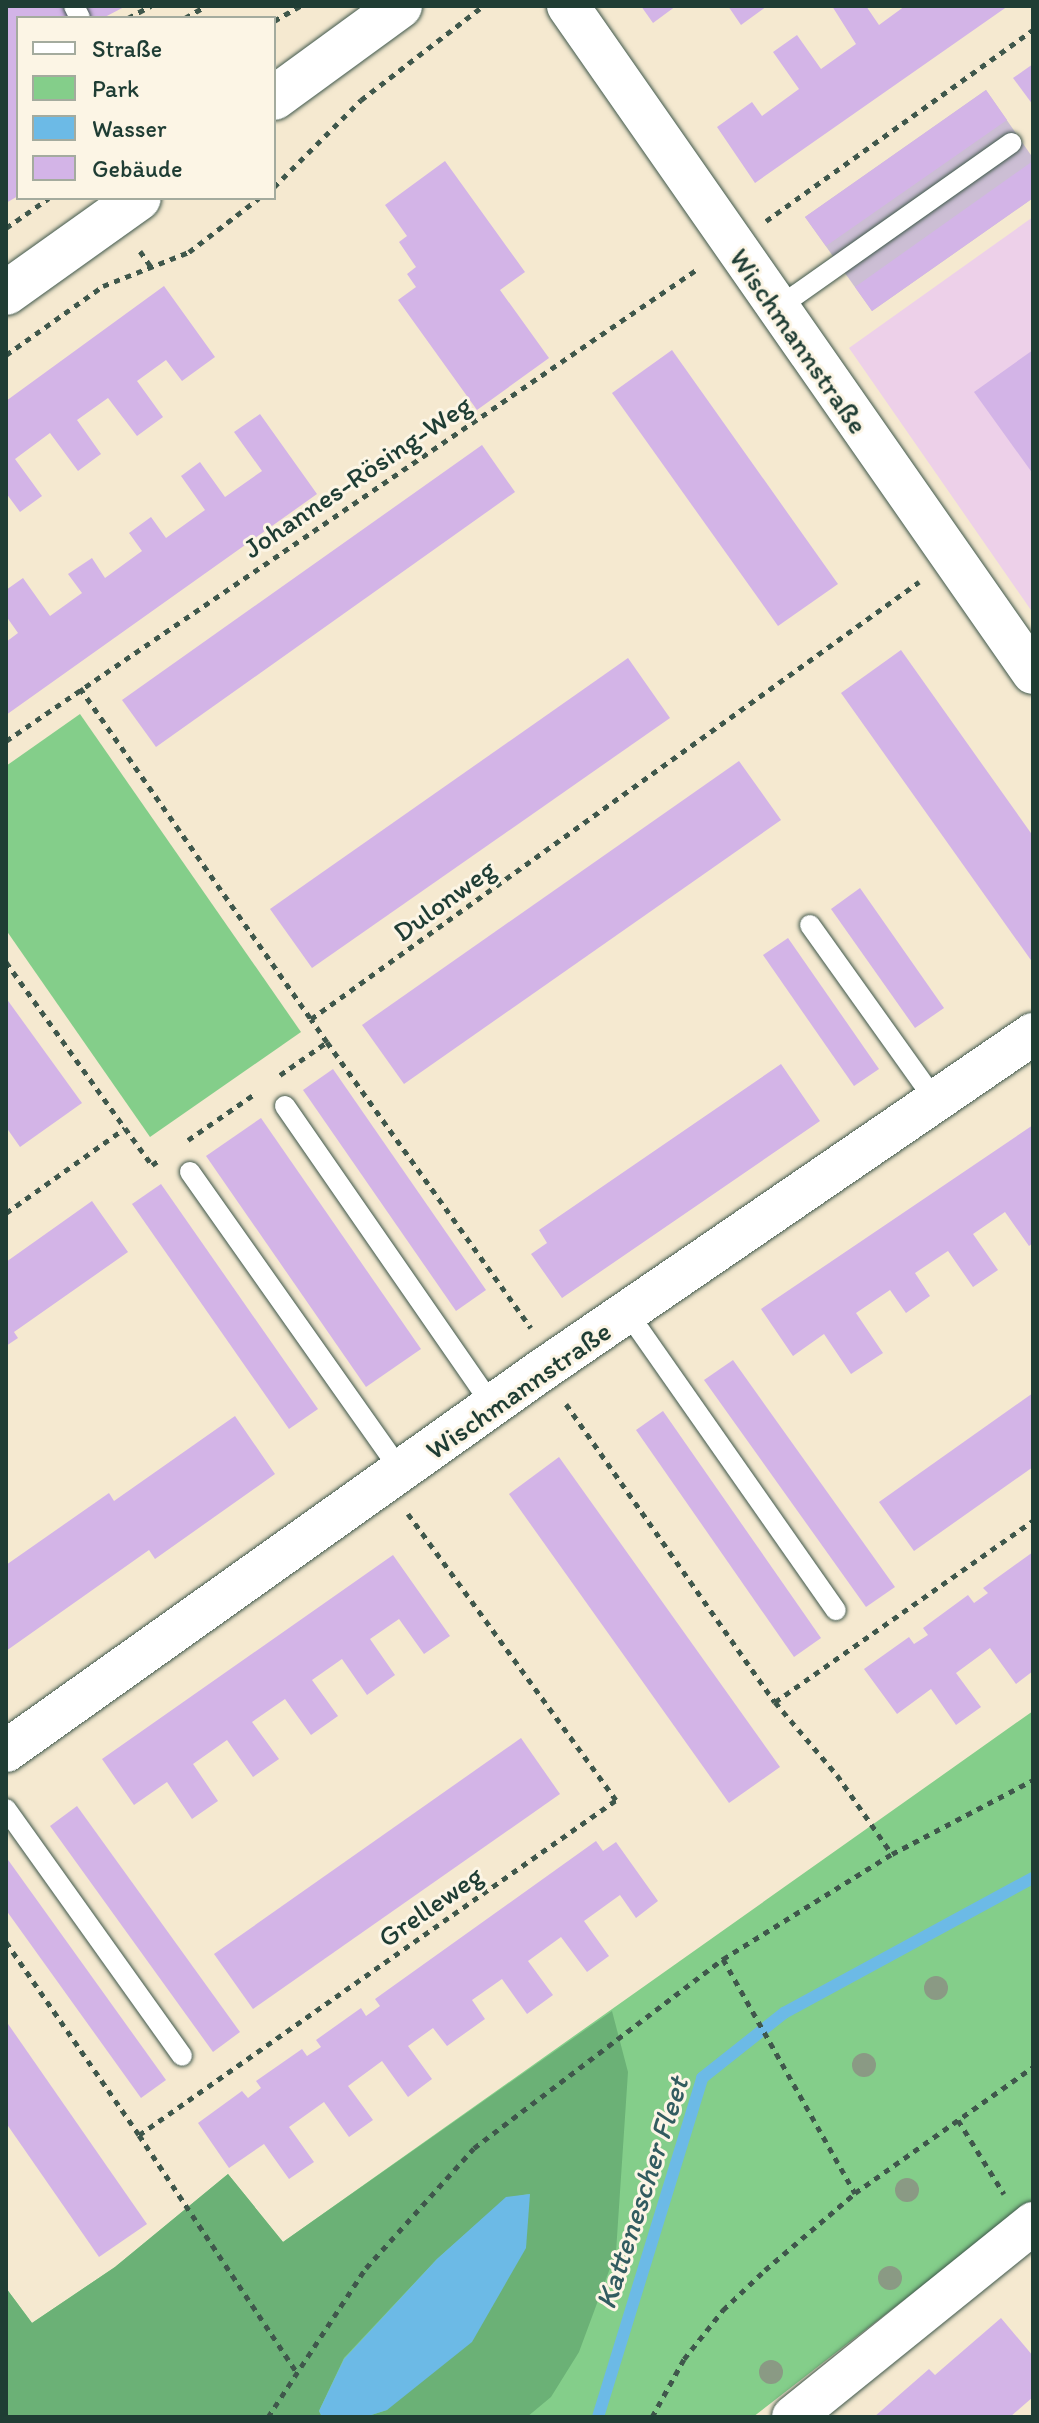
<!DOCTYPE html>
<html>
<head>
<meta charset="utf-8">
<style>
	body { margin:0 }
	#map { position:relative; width:1039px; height:2423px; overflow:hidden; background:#f5e9d0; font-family:Itim,sans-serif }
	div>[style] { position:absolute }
	.built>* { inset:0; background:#edd0e9 }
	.industrial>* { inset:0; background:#ccbed4 }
	.green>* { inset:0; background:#84ce8a }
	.forest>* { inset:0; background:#6bb176 }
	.water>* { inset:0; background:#6cbae6 }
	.stream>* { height:12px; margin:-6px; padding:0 6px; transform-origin:6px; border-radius:6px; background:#6cbae6 }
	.building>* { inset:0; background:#d3b4e7 }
	.path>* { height:5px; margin-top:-2.5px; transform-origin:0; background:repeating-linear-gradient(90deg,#3f574b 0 6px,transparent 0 12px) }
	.roads { filter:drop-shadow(0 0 2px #3f574b) drop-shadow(0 0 2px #3f574b) }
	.service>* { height:20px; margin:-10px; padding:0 10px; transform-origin:10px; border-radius:10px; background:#fff }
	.minor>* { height:42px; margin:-21px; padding:0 21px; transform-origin:21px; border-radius:21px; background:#fff }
	.tertiary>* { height:44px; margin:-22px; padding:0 22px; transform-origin:22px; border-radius:22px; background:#fff }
	.trees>* { width:24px; height:24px; margin:-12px; border-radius:50%; background:#8a9a84 }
	span { translate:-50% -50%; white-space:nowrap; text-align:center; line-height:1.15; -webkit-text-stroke:6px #fcf5e5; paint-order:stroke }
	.street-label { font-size:28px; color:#1f3d34 }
	.water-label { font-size:30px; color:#325c60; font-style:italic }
	.frame { position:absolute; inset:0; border:8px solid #1f3d34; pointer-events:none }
	.legend { position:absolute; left:16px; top:16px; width:260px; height:184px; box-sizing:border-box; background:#fcf5e5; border:2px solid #a4ab9e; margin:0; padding:10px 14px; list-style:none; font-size:24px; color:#1f3d34 }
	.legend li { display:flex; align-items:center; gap:16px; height:40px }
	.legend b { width:40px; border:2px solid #a4ab9e }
</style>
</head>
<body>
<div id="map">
	<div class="built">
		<i style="clip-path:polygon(1033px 217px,1033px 613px,849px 348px)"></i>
	</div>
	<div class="industrial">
		<i style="clip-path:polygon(986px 90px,1033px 158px,1033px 198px,872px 311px,805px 217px)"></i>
	</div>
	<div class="green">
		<i style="clip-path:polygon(80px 714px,301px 1032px,150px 1137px,6px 930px,6px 766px)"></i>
		<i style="clip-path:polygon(1033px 1711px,1033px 2200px,753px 2417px,6px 2417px,6px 2288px,32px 2323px,115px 2267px,228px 2174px,283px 2242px)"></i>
	</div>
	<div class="forest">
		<i style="clip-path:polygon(612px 2011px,628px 2072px,616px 2252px,579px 2352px,551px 2397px,527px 2417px,365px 2417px,387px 2410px,529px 2194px,506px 2198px,437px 2259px,344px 2358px,319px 2411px,322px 2417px,6px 2417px,6px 2288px,32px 2323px,115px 2267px,228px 2174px,283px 2242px)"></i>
	</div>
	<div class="water">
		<i style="clip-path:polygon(530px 2194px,526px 2248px,472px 2342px,387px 2410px,365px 2417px,322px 2417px,319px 2411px,344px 2359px,437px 2259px,506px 2197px)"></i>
	</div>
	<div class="stream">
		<i style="left:598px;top:2417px;width:355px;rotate:-72.9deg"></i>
		<i style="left:702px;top:2078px;width:105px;rotate:-38.4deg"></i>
		<i style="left:784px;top:2013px;width:283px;rotate:-28.5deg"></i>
	</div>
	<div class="building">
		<i style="clip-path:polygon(6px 6px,126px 6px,103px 18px,18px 18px,18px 196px,6px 203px)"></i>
		<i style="clip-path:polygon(641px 6px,676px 6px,653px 23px)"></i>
		<i style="clip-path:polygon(728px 6px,767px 6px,741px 25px)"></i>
		<i style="clip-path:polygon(832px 6px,866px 6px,879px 25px,905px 6px,1008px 6px,755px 183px,717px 127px,752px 102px,762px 116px,799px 89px,773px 52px,797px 35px,821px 69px,856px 44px)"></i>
		<i style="clip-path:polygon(1033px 64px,1033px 105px,1013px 78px)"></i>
		<i style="clip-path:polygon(986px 90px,1007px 120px,826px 246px,805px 217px)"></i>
		<i style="clip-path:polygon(445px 161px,525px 272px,500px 290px,549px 358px,477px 410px,398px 300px,416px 287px,407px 274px,416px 267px,399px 242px,407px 236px,385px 205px)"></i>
		<i style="clip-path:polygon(1033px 161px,1033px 198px,872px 311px,855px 287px)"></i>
		<i style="clip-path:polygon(164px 286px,215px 357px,182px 381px,166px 360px,137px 381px,163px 417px,137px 436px,108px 398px,77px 420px,101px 454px,78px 471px,50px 433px,15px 459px,42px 496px,20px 512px,6px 493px,6px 401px)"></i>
		<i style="clip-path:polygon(672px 350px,838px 584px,778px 626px,612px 393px)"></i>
		<i style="clip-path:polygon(1033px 350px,1033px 474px,974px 392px)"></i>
		<i style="clip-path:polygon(260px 414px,317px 494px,6px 715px,6px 642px,18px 633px,6px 616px,6px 590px,23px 578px,50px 616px,82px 593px,68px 574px,92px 558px,105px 578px,142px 551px,129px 533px,151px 517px,166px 538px,205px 510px,181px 476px,200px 462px,225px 497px,262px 471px,234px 432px)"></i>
		<i style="clip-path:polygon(482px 445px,515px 492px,156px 747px,122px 700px)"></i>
		<i style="clip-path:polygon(901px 650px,1033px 836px,1033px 963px,841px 693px)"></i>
		<i style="clip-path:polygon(628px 658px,670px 718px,312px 968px,270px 909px)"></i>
		<i style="clip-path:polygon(739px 761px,781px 820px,404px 1084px,362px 1025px)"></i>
		<i style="clip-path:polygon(860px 888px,944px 1008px,915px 1028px,831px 909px)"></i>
		<i style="clip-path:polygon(788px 938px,879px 1069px,854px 1086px,763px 955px)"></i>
		<i style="clip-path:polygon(6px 998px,82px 1103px,20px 1147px,6px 1127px)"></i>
		<i style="clip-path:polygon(781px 1064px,820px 1121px,562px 1298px,531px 1254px,547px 1243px,539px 1230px)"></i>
		<i style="clip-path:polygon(333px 1069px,486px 1290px,456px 1311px,303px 1090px)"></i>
		<i style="clip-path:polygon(261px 1118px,421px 1349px,366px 1387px,206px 1156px)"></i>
		<i style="clip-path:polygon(1033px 1125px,1033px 1243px,1029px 1246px,1005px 1212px,973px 1234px,998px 1270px,973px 1287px,948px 1251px,915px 1273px,930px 1296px,906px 1313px,890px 1290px,856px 1313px,883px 1353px,851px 1374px,824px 1334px,793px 1356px,761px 1309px)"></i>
		<i style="clip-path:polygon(161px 1184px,318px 1409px,289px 1429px,132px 1204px)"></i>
		<i style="clip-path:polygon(92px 1201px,128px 1252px,14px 1332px,18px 1338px,6px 1346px,6px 1262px)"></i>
		<i style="clip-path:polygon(733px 1360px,895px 1587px,866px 1607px,704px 1380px)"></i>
		<i style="clip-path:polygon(1033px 1393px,1033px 1467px,914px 1551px,879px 1502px)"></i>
		<i style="clip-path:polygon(663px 1411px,821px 1638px,794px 1657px,636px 1430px)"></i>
		<i style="clip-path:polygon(235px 1416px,275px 1474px,155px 1559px,149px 1550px,6px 1651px,6px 1565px,109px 1493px,114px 1501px)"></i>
		<i style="clip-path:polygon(559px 1457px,780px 1767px,729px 1803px,509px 1494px)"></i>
		<i style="clip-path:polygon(1033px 1552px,1033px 1671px,1016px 1684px,990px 1648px,956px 1673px,981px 1707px,956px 1725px,931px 1689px,897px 1714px,864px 1669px,909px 1637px,914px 1644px,928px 1635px,923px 1628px,968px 1595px,974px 1603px,988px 1593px,983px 1588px)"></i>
		<i style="clip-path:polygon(393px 1555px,450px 1636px,424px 1654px,399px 1619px,370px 1639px,395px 1675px,367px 1695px,342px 1659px,312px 1680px,338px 1716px,311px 1735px,285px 1699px,252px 1722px,279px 1759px,253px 1777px,227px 1740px,193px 1764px,218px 1801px,192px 1819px,167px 1782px,134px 1805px,102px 1759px)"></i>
		<i style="clip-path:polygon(521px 1738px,560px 1794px,253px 2009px,214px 1954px)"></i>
		<i style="clip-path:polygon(77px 1806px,240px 2032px,213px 2052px,50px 1826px)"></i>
		<i style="clip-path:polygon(596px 1841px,603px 1851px,616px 1842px,658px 1901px,636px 1918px,620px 1895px,584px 1921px,609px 1956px,587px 1972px,561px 1937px,528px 1961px,553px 1995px,527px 2014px,502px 1979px,472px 2000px,485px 2019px,447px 2046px,433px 2028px,408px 2046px,432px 2079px,408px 2097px,382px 2061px,348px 2086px,373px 2120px,349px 2137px,324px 2102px,289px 2127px,314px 2162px,289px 2179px,264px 2144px,229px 2168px,198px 2123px,242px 2091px,248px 2098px,261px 2088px,256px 2081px,302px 2049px,307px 2056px,321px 2047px,316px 2040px,361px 2008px,366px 2016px,380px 2006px,375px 1999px)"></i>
		<i style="clip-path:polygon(6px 1857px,166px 2080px,141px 2098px,6px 1910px)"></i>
		<i style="clip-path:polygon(6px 2021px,147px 2224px,99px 2257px,6px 2123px)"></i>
		<i style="clip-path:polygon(1001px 2318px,1033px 2356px,1033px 2397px,1010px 2417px,874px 2417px,929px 2369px,935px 2375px)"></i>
	</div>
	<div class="path">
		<i style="left:128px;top:18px;width:26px;rotate:-28deg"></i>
		<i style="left:185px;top:18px;width:24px;rotate:-30deg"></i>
		<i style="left:274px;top:21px;width:30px;rotate:-30deg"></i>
		<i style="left:274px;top:187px;width:123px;rotate:-45deg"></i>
		<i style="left:361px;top:100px;width:154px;rotate:-37.6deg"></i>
		<i style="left:766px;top:221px;width:328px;rotate:-35.6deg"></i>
		<i style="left:6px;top:228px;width:52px;rotate:-34.9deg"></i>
		<i style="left:140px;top:251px;width:19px;rotate:55deg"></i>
		<i style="left:6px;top:355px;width:119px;rotate:-35.4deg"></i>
		<i style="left:103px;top:286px;width:92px;rotate:-21.6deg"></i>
		<i style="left:189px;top:252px;width:88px;rotate:-37.6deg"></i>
		<i style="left:80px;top:688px;width:404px;rotate:55.1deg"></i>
		<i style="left:6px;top:741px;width:839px;rotate:-34.32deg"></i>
		<i style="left:6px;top:962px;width:204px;rotate:54.4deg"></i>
		<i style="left:327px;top:1042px;width:351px;rotate:54.5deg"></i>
		<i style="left:280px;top:1075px;width:57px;rotate:-35.1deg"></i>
		<i style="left:327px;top:1042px;width:28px;rotate:-125deg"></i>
		<i style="left:311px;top:1019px;width:749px;rotate:-35.71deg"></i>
		<i style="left:188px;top:1140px;width:83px;rotate:-34.7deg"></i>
		<i style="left:6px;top:1213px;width:146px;rotate:-35.5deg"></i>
		<i style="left:125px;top:1128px;width:46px;rotate:53.9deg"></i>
		<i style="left:152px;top:1165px;width:11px;rotate:-34deg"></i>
		<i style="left:566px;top:1404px;width:364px;rotate:55deg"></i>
		<i style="left:775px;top:1702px;width:315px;rotate:-35.1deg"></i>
		<i style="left:775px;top:1702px;width:96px;rotate:49.7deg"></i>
		<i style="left:837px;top:1775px;width:96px;rotate:55.2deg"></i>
		<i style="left:6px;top:1942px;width:234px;rotate:55.4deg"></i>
		<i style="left:139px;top:2135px;width:583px;rotate:-35.08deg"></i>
		<i style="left:616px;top:1800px;width:354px;rotate:-126deg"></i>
		<i style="left:723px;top:1959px;width:269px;rotate:60.6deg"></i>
		<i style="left:958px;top:2120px;width:87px;rotate:58.1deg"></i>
		<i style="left:139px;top:2135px;width:283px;rotate:56.4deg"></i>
		<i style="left:268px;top:2417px;width:178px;rotate:-56.7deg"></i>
		<i style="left:366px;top:2268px;width:161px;rotate:-48deg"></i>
		<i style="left:474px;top:2148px;width:313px;rotate:-37.2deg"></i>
		<i style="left:723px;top:1959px;width:199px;rotate:-31.9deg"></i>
		<i style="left:892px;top:1854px;width:159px;rotate:-27.7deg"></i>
		<i style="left:652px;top:2417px;width:66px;rotate:-61.1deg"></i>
		<i style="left:684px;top:2359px;width:63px;rotate:-51.5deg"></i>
		<i style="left:723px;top:2310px;width:58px;rotate:-43.6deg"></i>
		<i style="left:765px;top:2270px;width:118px;rotate:-40.5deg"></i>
		<i style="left:855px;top:2193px;width:218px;rotate:-35.3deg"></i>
	</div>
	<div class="roads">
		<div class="service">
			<i style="left:74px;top:6px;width:13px;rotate:63deg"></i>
			<i style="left:776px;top:309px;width:288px;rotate:-35.2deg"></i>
			<i style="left:810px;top:925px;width:215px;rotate:54.5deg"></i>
			<i style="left:285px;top:1106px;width:365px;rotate:55.3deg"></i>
			<i style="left:190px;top:1172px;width:368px;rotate:54.8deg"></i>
			<i style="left:627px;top:1312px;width:364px;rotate:55deg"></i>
			<i style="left:6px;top:1809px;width:303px;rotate:54.5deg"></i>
		</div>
		<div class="minor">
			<i style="left:568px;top:6px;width:813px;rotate:55.12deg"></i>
			<i style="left:6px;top:1751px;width:658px;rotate:-35.41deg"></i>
			<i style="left:542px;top:1370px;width:595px;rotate:-34.38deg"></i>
			<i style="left:793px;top:2417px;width:309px;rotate:-38.9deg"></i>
		</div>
		<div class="tertiary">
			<i style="left:274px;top:98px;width:156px;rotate:-36.1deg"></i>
			<i style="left:6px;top:293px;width:163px;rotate:-35.5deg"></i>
		</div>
	</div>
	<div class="trees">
		<i style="left:936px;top:1988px"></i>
		<i style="left:864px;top:2065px"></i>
		<i style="left:907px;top:2190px"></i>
		<i style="left:890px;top:2278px"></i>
		<i style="left:771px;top:2372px"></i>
	</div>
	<div class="street-label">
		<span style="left:799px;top:341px;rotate:55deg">Wischmannstraße</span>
		<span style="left:357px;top:476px;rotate:-34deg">Johannes-Rösing-Weg</span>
		<span style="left:444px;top:900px;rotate:-36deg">Dulonweg</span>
		<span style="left:518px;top:1390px;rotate:-35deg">Wischmannstraße</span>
		<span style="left:430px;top:1906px;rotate:-35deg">Grelleweg</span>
	</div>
	<div class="water-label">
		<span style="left:642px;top:2193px;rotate:-72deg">Kattenescher Fleet</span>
	</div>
	<div class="frame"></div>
	<ul class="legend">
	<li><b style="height:10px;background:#fff"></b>Straße</li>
	<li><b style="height:22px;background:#84ce8a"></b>Park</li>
	<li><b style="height:22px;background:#6cbae6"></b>Wasser</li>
	<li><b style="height:22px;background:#d3b4e7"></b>Gebäude</li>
	</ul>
</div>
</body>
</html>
